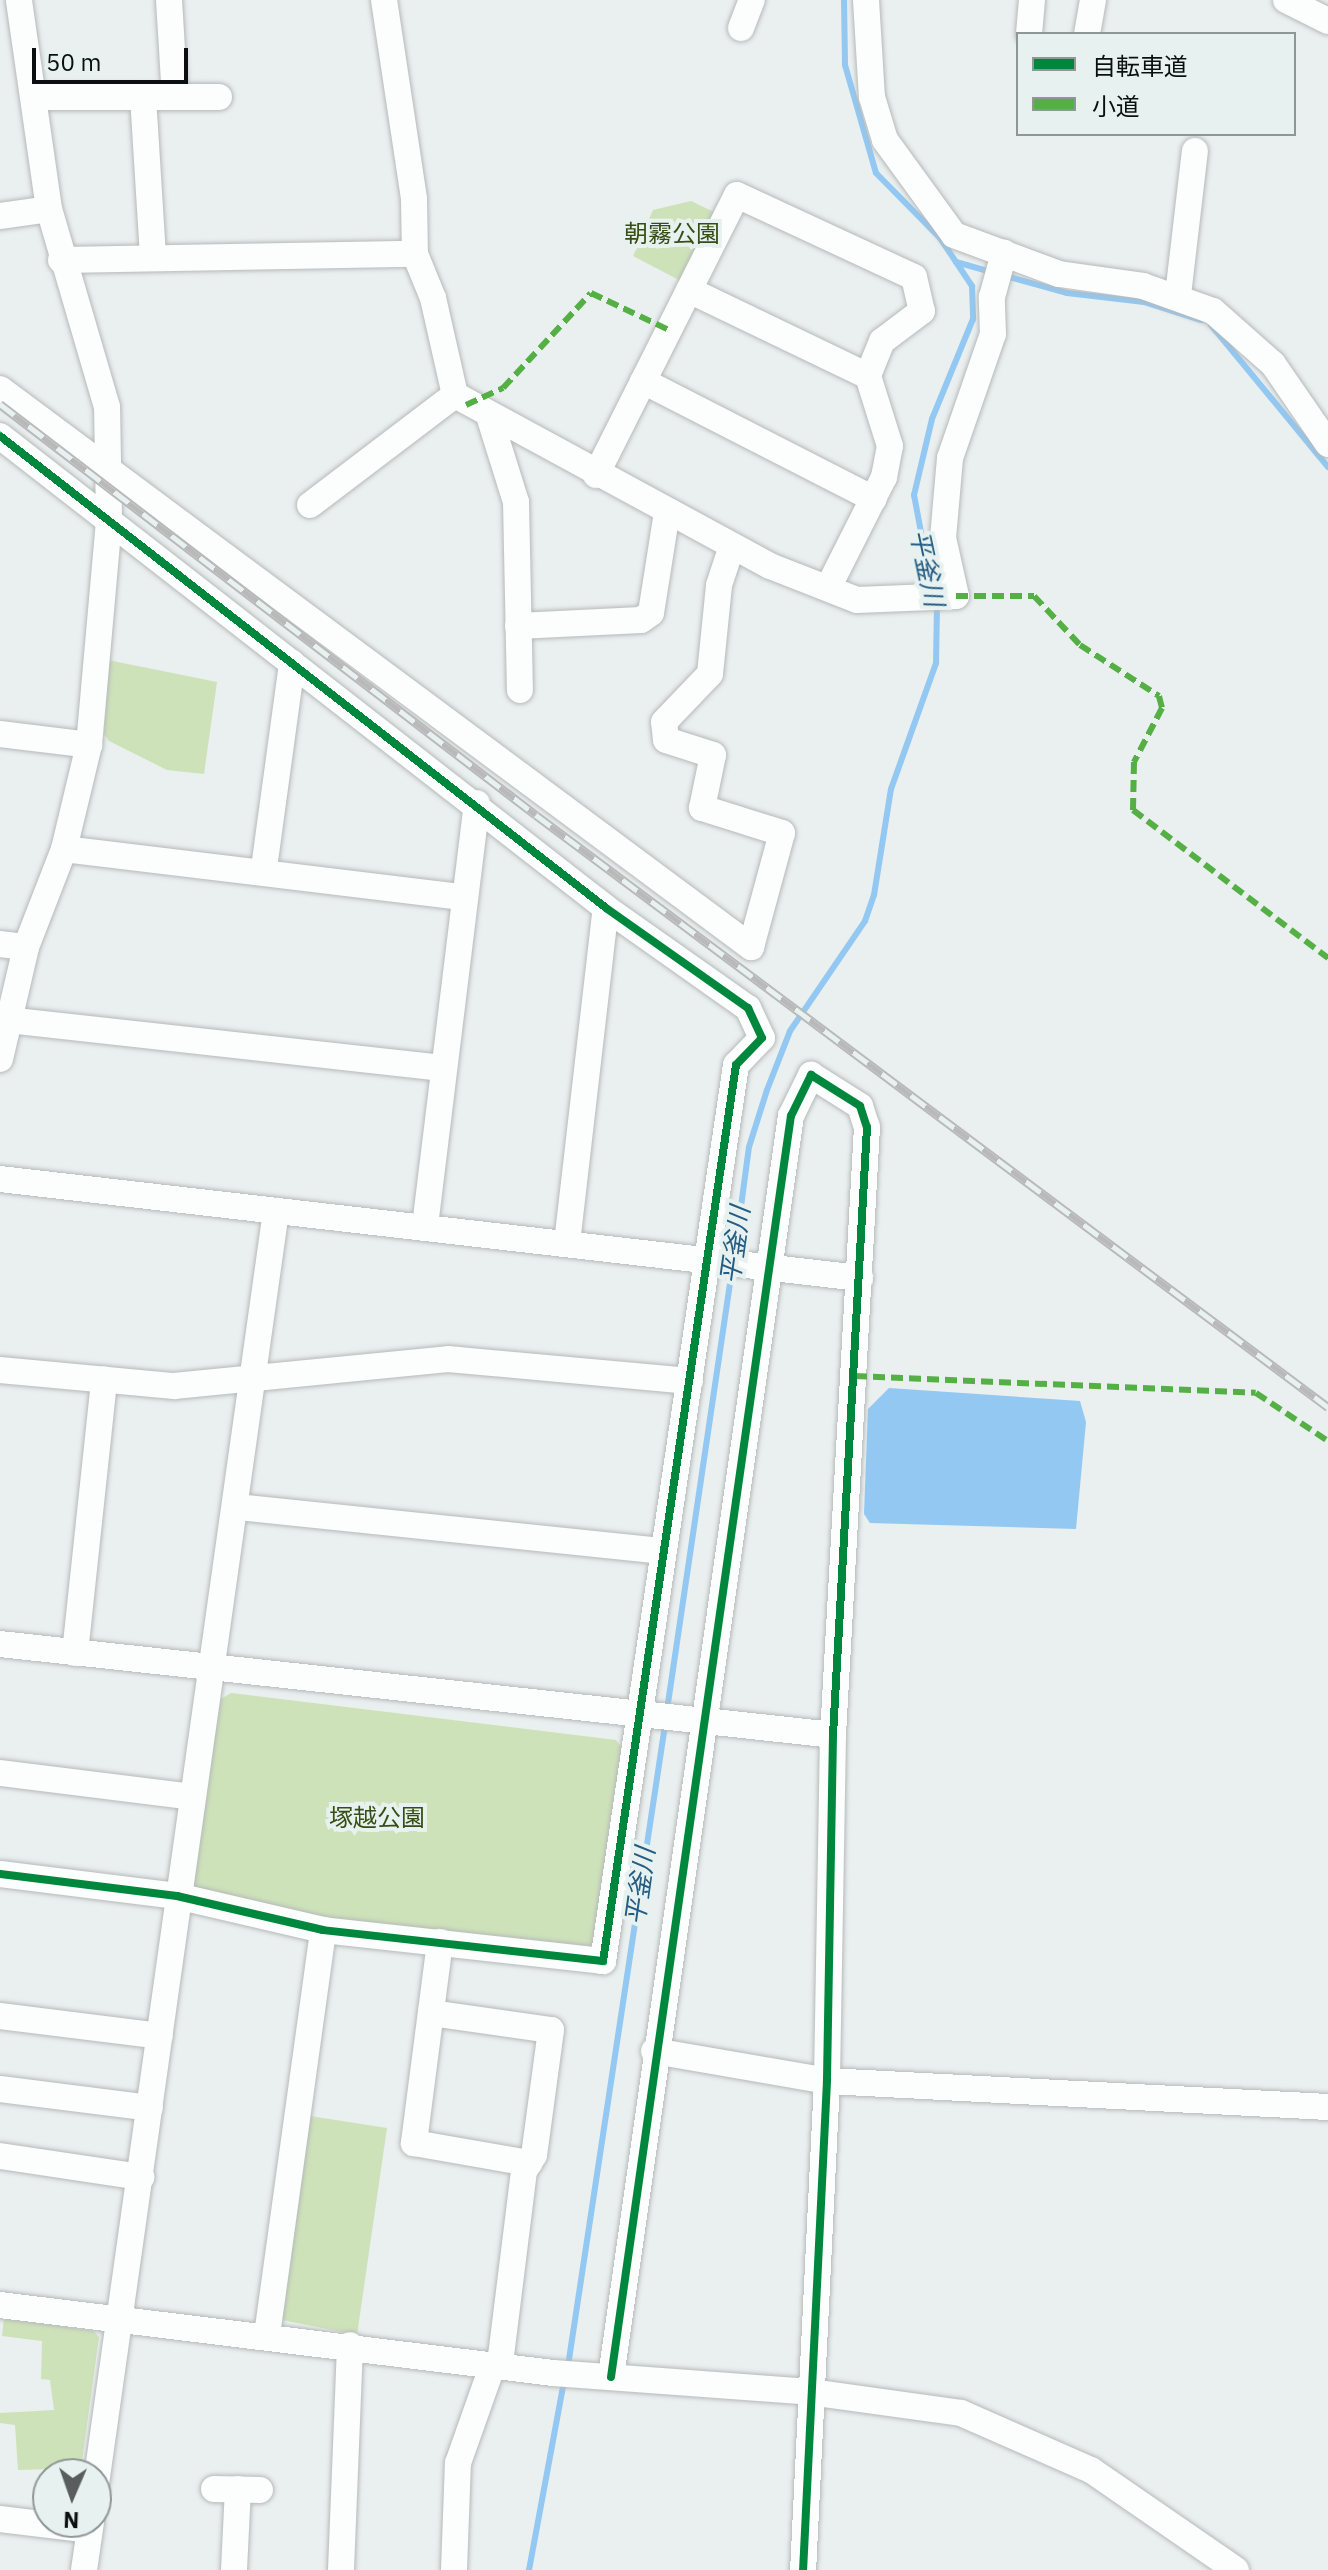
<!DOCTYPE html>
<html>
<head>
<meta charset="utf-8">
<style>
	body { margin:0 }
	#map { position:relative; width:1328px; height:2570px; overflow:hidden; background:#eaefef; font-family:"IBM Plex Sans","Noto Sans JP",sans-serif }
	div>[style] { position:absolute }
	.green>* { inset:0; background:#cee2ba }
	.water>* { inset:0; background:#92c8f2 }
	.stream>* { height:6px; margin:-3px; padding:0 3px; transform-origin:3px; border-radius:3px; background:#92c8f2 }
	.roads { filter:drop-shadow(0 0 2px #b5bab9) drop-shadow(0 0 2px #b5bab9) }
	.minor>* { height:26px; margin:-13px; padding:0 13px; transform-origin:13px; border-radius:13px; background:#fcfdfd }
	.rail>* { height:9px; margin-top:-4.5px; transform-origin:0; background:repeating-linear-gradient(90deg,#e7f2f0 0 18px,#b9b9b9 0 36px); box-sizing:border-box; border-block:2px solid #b9b9b9 }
	.quiet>* { height:6px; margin-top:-3px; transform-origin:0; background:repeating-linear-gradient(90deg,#54b044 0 12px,transparent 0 18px) }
	.cycleway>* { height:8px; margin:-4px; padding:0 4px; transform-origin:4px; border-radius:4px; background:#00873e }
	span { translate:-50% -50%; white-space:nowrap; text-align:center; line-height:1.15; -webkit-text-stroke:8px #e7f2f0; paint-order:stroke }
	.park-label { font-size:24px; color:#384d13 }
	.water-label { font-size:26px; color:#255c83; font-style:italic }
	.legend { position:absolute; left:1016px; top:32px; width:280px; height:104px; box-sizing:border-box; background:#e7f2f0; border:2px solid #8f9796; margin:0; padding:10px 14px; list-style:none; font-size:24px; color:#0c0f0f }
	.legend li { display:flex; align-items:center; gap:16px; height:40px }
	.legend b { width:40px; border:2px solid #8f9796 }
	.north { position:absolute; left:32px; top:2458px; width:80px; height:80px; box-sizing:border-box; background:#e7f2f0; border:2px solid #8f9796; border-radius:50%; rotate:182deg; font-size:22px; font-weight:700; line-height:32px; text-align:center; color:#0c0f0f }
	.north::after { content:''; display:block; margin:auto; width:28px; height:36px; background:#5a5d5d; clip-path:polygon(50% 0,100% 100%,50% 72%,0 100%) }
	.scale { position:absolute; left:32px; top:48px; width:156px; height:36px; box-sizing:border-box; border:4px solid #0c0f0f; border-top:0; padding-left:10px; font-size:24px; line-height:28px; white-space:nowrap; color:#0c0f0f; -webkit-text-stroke:6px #e7f2f0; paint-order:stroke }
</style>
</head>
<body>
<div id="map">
	<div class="green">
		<i style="clip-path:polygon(691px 201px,714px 212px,679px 280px,633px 256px,653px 210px)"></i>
		<i style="clip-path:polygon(108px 660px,217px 682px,204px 774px,167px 770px,109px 741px,104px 734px)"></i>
		<i style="clip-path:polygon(231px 1693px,616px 1740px,622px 1748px,594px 1943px,589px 1950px,328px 1919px,199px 1892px,192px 1882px,216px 1702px)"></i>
		<i style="clip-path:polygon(310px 2116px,387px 2128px,357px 2335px,282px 2320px)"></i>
		<i style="clip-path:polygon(4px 2318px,94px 2331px,99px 2337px,81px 2468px,18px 2470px,15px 2425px,0 2423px,0 2413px,54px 2410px,50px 2380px,41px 2379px,42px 2341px,2px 2336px)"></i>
	</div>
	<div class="water">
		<i style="clip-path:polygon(889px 1388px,1080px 1401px,1086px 1422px,1076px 1529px,870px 1523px,864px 1514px,868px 1409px)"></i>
	</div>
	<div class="stream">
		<i style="left:844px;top:0;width:65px;rotate:89.1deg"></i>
		<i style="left:845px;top:65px;width:112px;rotate:74deg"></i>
		<i style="left:876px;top:173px;width:91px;rotate:45.4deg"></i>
		<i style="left:940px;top:238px;width:58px;rotate:56.3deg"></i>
		<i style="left:972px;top:286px;width:33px;rotate:88deg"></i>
		<i style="left:973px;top:319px;width:108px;rotate:112.3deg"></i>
		<i style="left:932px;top:419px;width:78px;rotate:103.3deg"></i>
		<i style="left:914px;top:495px;width:97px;rotate:79.3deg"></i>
		<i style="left:956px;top:262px;width:37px;rotate:16deg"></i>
		<i style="left:1006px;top:276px;width:63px;rotate:15.6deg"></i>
		<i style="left:1067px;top:293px;width:78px;rotate:6.7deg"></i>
		<i style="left:1144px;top:302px;width:60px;rotate:17.5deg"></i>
		<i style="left:1211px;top:325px;width:184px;rotate:50.5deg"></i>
		<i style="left:734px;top:1259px;width:113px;rotate:-82.4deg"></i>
		<i style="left:749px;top:1147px;width:60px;rotate:-72.5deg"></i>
		<i style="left:767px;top:1090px;width:63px;rotate:-68.7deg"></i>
		<i style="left:790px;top:1031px;width:133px;rotate:-55.7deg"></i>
		<i style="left:865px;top:921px;width:28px;rotate:-71deg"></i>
		<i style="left:874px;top:895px;width:107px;rotate:-80.9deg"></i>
		<i style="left:891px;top:789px;width:134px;rotate:-70.3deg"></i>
		<i style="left:936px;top:663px;width:58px;rotate:-89deg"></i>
		<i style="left:667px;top:1710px;width:445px;rotate:-81.6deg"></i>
		<i style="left:568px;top:2366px;width:648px;rotate:-81.39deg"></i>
		<i style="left:529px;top:2570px;width:192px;rotate:-79.5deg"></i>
	</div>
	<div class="roads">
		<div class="minor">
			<i style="left:169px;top:0;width:97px;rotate:86.5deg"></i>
			<i style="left:384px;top:0;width:201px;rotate:81.4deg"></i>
			<i style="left:414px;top:199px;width:55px;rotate:89deg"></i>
			<i style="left:415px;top:254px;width:48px;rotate:67.8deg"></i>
			<i style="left:433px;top:298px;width:99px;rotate:77.2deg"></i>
			<i style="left:455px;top:395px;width:358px;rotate:28.5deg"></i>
			<i style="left:770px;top:566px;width:93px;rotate:21.3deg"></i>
			<i style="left:857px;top:600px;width:99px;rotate:-2.3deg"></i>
			<i style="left:956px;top:596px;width:59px;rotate:-102.6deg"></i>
			<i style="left:943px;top:538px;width:80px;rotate:-85deg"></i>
			<i style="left:950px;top:458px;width:131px;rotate:-70.9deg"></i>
			<i style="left:993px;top:334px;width:37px;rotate:-92deg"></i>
			<i style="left:992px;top:297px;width:46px;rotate:-74.7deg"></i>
			<i style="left:866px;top:0;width:97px;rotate:86.5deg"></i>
			<i style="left:872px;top:97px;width:45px;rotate:73.2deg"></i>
			<i style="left:885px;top:140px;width:117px;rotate:54deg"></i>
			<i style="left:954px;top:235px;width:112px;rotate:20.4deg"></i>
			<i style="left:1059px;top:274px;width:85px;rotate:8.1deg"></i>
			<i style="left:1143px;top:286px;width:74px;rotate:19.7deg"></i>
			<i style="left:1213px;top:311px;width:80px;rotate:41.5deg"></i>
			<i style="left:1273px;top:364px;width:97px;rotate:55.5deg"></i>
			<i style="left:1286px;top:0;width:47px;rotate:26.6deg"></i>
			<i style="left:741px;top:28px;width:30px;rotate:-69deg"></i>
			<i style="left:1029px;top:34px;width:34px;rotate:-85deg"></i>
			<i style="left:1087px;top:34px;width:35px;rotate:-80deg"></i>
			<i style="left:34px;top:97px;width:185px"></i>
			<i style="left:143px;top:97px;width:161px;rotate:86.4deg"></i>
			<i style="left:0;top:216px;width:49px;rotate:-8.1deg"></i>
			<i style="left:61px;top:260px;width:354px;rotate:-1deg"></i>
			<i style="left:689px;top:290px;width:199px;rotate:25.7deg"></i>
			<i style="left:1178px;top:295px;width:145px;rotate:-83.3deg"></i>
			<i style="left:643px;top:381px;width:259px;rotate:27.1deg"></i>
			<i style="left:0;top:389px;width:936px;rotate:36.61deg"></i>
			<i style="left:751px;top:947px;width:118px;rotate:-74.8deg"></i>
			<i style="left:782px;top:833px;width:84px;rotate:-162.6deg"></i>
			<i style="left:702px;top:808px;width:54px;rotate:-78.3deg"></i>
			<i style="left:713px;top:755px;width:49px;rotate:-162.3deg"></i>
			<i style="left:666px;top:740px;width:18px;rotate:-96deg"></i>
			<i style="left:664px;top:722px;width:66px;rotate:-46.2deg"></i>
			<i style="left:710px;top:674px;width:89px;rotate:-84.2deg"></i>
			<i style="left:719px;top:585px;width:41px;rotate:-71.6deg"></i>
			<i style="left:490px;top:419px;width:87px;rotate:72.6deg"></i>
			<i style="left:516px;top:502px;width:188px;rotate:88.8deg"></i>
			<i style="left:0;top:436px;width:768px;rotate:37.91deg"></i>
			<i style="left:606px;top:908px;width:174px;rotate:35.2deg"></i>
			<i style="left:748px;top:1008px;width:33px;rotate:65deg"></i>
			<i style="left:762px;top:1038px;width:37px;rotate:134deg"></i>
			<i style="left:736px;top:1065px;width:906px;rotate:98.44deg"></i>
			<i style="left:603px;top:1961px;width:282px;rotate:-173.7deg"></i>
			<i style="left:323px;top:1930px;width:150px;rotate:-166.9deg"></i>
			<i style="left:177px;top:1896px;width:178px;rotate:-172.9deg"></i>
			<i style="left:596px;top:475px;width:313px;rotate:-63.3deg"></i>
			<i style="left:737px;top:195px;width:195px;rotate:24.9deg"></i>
			<i style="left:914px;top:277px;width:35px;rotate:77deg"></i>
			<i style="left:922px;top:311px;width:50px;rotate:143.1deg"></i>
			<i style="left:882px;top:341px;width:38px;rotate:112deg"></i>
			<i style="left:868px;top:376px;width:73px;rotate:72.6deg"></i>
			<i style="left:890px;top:446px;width:32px;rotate:101deg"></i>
			<i style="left:884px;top:477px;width:124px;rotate:116.8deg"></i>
			<i style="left:310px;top:505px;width:182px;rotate:-37.2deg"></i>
			<i style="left:518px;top:626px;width:123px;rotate:-2.8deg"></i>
			<i style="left:641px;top:620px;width:12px;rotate:-35deg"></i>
			<i style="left:651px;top:613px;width:102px;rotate:-81deg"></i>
			<i style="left:0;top:734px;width:90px;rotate:7deg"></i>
			<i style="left:64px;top:849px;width:401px;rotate:6.9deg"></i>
			<i style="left:264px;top:868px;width:207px;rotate:-82.2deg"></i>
			<i style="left:0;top:944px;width:26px;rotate:7deg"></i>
			<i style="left:8px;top:1020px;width:438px;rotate:6.3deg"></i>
			<i style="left:0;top:1059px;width:115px;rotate:-76.9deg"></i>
			<i style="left:26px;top:947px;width:105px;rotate:-68.8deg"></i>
			<i style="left:64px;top:849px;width:107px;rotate:-76.5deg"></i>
			<i style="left:89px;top:745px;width:227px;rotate:-84.9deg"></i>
			<i style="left:109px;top:519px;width:112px;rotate:-91deg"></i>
			<i style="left:107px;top:407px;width:206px;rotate:-106.3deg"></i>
			<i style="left:49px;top:209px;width:211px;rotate:-98.2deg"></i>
			<i style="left:0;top:1179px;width:866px;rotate:6.57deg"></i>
			<i style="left:425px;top:1226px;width:426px;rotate:-83deg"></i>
			<i style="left:567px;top:1243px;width:337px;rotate:-83.4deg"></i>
			<i style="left:0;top:1370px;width:175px;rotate:5.3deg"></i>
			<i style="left:174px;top:1386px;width:275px;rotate:-5.6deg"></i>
			<i style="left:448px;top:1359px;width:243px;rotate:5.2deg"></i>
			<i style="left:237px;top:1507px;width:428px;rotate:5.9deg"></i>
			<i style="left:0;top:1644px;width:838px;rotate:6.23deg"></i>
			<i style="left:75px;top:1653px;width:275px;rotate:-83.9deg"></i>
			<i style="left:0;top:1773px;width:193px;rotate:7.1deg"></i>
			<i style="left:440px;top:1942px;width:203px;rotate:97.4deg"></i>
			<i style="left:414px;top:2143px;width:117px;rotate:9.9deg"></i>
			<i style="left:431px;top:2013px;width:121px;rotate:8.1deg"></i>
			<i style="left:551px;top:2030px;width:126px;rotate:97.7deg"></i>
			<i style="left:534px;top:2155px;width:19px;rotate:122deg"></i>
			<i style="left:524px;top:2171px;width:195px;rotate:97.1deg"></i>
			<i style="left:0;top:2016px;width:161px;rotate:7.1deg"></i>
			<i style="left:654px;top:2051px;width:176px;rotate:9.8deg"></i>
			<i style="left:827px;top:2081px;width:502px;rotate:2.97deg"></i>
			<i style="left:0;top:2089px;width:151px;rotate:7.2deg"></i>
			<i style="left:0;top:2156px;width:143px;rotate:8.5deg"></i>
			<i style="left:0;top:2305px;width:557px;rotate:7.01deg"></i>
			<i style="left:553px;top:2373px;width:258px;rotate:4.2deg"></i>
			<i style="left:810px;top:2392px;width:152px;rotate:7.9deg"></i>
			<i style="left:961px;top:2413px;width:142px;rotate:23.7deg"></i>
			<i style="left:1091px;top:2470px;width:176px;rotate:34.6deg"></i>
			<i style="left:267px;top:2335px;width:409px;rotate:-82.1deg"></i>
			<i style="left:611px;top:2377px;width:1274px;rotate:-81.88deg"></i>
			<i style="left:791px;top:1116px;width:46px;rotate:-64deg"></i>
			<i style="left:811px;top:1075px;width:58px;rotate:32.3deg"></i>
			<i style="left:860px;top:1106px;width:22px;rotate:72deg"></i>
			<i style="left:867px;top:1127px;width:609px;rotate:93.2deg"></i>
			<i style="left:833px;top:1735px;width:346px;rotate:91deg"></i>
			<i style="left:827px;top:2081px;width:490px;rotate:92.8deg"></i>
			<i style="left:96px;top:2484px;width:1286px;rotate:-81.95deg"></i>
			<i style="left:214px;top:2489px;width:46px;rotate:1.2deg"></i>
			<i style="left:0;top:2519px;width:90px;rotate:7deg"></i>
			<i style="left:84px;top:2570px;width:49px;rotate:-81.7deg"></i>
			<i style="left:234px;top:2570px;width:81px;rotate:-87.2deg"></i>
			<i style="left:341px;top:2570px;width:225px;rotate:-87.7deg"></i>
			<i style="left:454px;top:2570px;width:107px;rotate:-87.9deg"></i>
			<i style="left:458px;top:2463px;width:105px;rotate:-70.5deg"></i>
		</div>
	</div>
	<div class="rail">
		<i style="left:0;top:404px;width:675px;rotate:37.48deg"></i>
		<i style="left:536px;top:815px;width:989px;rotate:36.78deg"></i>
	</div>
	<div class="quiet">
		<i style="left:466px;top:405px;width:41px;rotate:-24.7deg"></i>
		<i style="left:503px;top:388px;width:129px;rotate:-47.2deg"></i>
		<i style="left:591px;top:293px;width:86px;rotate:25.4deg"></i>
		<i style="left:956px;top:596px;width:78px"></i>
		<i style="left:1034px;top:596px;width:67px;rotate:46.8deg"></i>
		<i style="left:1080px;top:645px;width:94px;rotate:32.8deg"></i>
		<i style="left:1159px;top:696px;width:12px;rotate:76deg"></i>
		<i style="left:1162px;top:708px;width:61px;rotate:117.4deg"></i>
		<i style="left:1134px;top:762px;width:48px;rotate:91.2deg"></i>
		<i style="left:1133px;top:810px;width:245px;rotate:37.2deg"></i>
		<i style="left:855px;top:1376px;width:401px;rotate:2.4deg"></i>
		<i style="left:1256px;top:1393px;width:87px;rotate:33.7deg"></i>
	</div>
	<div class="cycleway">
		<i style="left:0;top:436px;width:768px;rotate:37.91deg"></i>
		<i style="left:606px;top:908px;width:174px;rotate:35.2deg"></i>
		<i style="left:748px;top:1008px;width:33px;rotate:65deg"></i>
		<i style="left:762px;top:1038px;width:37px;rotate:134deg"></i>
		<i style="left:736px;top:1065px;width:906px;rotate:98.44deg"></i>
		<i style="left:603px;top:1961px;width:282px;rotate:-173.7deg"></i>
		<i style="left:323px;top:1930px;width:150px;rotate:-166.9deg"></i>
		<i style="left:177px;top:1896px;width:178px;rotate:-172.9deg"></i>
		<i style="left:611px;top:2377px;width:1274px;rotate:-81.88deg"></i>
		<i style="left:791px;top:1116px;width:46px;rotate:-64deg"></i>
		<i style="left:811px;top:1075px;width:58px;rotate:32.3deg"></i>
		<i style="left:860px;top:1106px;width:22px;rotate:72deg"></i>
		<i style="left:867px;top:1127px;width:609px;rotate:93.2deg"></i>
		<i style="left:833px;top:1735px;width:346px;rotate:91deg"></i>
		<i style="left:827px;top:2081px;width:490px;rotate:92.8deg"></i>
	</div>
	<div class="park-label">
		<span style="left:672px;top:234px">朝霧公園</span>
		<span style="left:377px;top:1818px">塚越公園</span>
	</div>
	<div class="water-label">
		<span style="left:927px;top:568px;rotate:78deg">平釜川</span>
		<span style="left:735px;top:1245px;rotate:-82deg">平釜川</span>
		<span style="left:640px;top:1886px;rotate:-82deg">平釜川</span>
	</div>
	<ul class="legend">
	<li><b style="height:10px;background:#00873e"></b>自転車道</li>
	<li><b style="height:10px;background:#54b044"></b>小道</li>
	</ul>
	<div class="north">N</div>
	<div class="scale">50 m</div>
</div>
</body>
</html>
